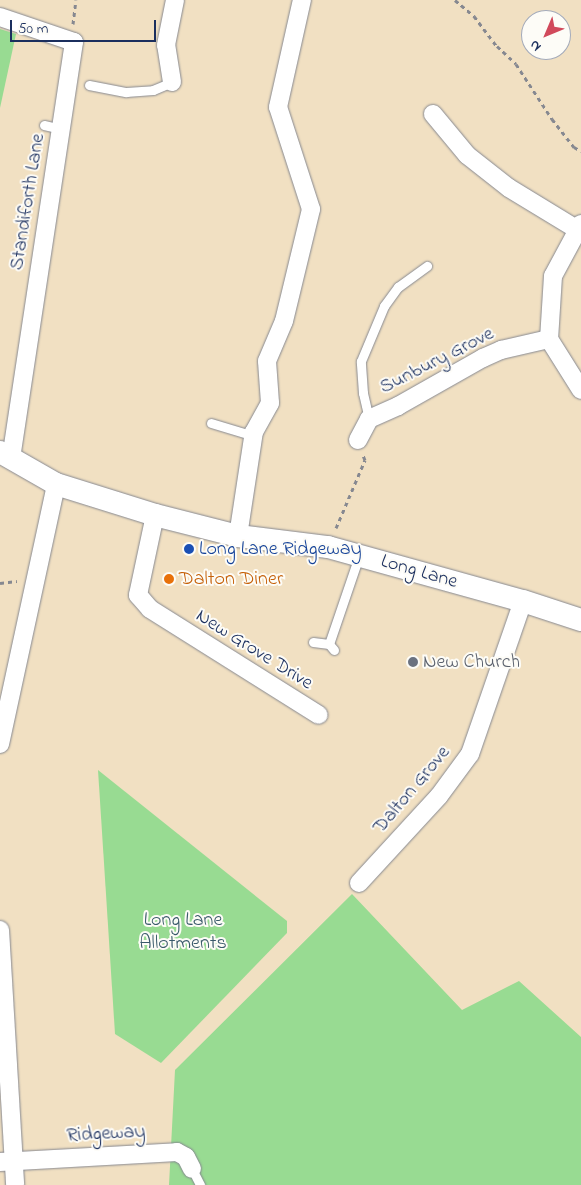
<!DOCTYPE html>
<html>
<head>
<meta charset="utf-8">
<style>
	body { margin:0 }
	#map { position:relative; width:581px; height:1185px; overflow:hidden; background:#f1e0c2; font-family:"Indie Flower",sans-serif }
	div>[style] { position:absolute }
	.green>* { inset:0; background:#98db92 }
	.path>* { height:3px; margin-top:-1.5px; transform-origin:0; background:repeating-linear-gradient(90deg,#868890 0 4px,transparent 0 8px) }
	.roads { filter:drop-shadow(0 0 1px #868890) drop-shadow(0 0 1px #868890) }
	.service>* { height:9px; margin:-4.5px; padding:0 4.5px; transform-origin:4.5px; border-radius:4.5px; background:#fff }
	.minor>* { height:18px; margin:-9px; padding:0 9px; transform-origin:9px; border-radius:9px; background:#fff }
	.tertiary>* { height:22px; margin:-11px; padding:0 11px; transform-origin:11px; border-radius:11px; background:#fff }
	.dots>* { width:14px; height:14px; translate:-50% -50%; box-sizing:border-box; border:2px solid #fdfcf7; border-radius:50% }
	span { translate:-50% -50%; white-space:nowrap; text-align:center; line-height:1.15; -webkit-text-stroke:4px #fdfcf7; paint-order:stroke }
	.street-label { font-size:20px; color:#1b2f5e }
	.transit-label { font-size:20px; color:#164399 }
	.left { translate:0 -50%; text-align:left }
	.food-label { font-size:20px; color:#c56008 }
	.worship-label { font-size:20px; color:#5b616d }
	.park-label { font-size:20px; color:#3a5a6b }
	.north { position:absolute; left:521px; top:10px; width:50px; height:50px; box-sizing:border-box; background:#fdfcf7; border:1px solid #a3aaba; border-radius:50%; rotate:225deg; font-size:14px; font-weight:700; line-height:20px; text-align:center; color:#1b2f5e }
	.north::after { content:''; display:block; margin:auto; width:18px; height:22px; background:#d1495b; clip-path:polygon(50% 0,100% 100%,50% 72%,0 100%) }
	.scale { position:absolute; left:10px; top:20px; width:146px; height:22px; box-sizing:border-box; border:2px solid #1b2f5e; border-top:0; padding-left:6px; font-size:15px; line-height:18px; white-space:nowrap; color:#1b2f5e; -webkit-text-stroke:4px #fdfcf7; paint-order:stroke }
</style>
</head>
<body>
<div id="map">
	<div class="green">
		<i style="clip-path:polygon(0 29px,16px 34px,0 108px)"></i>
		<i style="clip-path:polygon(98px 770px,287px 921px,287px 933px,161px 1063px,115px 1034px)"></i>
		<i style="clip-path:polygon(352px 894px,462px 1010px,519px 981px,581px 1037px,581px 1185px,169px 1185px,175px 1070px)"></i>
	</div>
	<div class="path">
		<i style="left:455px;top:0;width:25px;rotate:40deg"></i>
		<i style="left:474px;top:16px;width:38px;rotate:53deg"></i>
		<i style="left:497px;top:46px;width:26px;rotate:43deg"></i>
		<i style="left:516px;top:64px;width:66px;rotate:56.8deg"></i>
		<i style="left:552px;top:119px;width:36px;rotate:52deg"></i>
		<i style="left:574px;top:147px;width:8px;rotate:30deg"></i>
		<i style="left:73px;top:24px;width:24px;rotate:-83deg"></i>
		<i style="left:336px;top:528px;width:74px;rotate:-66.9deg"></i>
		<i style="left:365px;top:460px;width:5px;rotate:-112deg"></i>
		<i style="left:0;top:583px;width:17px;rotate:-7deg"></i>
	</div>
	<div class="roads">
		<div class="service">
			<i style="left:89px;top:85px;width:38px;rotate:11deg"></i>
			<i style="left:126px;top:92px;width:27px;rotate:-4deg"></i>
			<i style="left:153px;top:90px;width:21px;rotate:-23deg"></i>
			<i style="left:44px;top:125px;width:17px;rotate:13deg"></i>
			<i style="left:369px;top:419px;width:27px;rotate:-103deg"></i>
			<i style="left:363px;top:393px;width:32px;rotate:-94deg"></i>
			<i style="left:361px;top:361px;width:60px;rotate:-67.3deg"></i>
			<i style="left:384px;top:306px;width:24px;rotate:-54deg"></i>
			<i style="left:398px;top:287px;width:36px;rotate:-36deg"></i>
			<i style="left:211px;top:423px;width:45px;rotate:16.8deg"></i>
			<i style="left:313px;top:642px;width:16px;rotate:7deg"></i>
			<i style="left:334px;top:650px;width:8px;rotate:-130deg"></i>
			<i style="left:329px;top:644px;width:93px;rotate:-71.2deg"></i>
			<i style="left:192px;top:1169px;width:18px;rotate:63deg"></i>
		</div>
		<div class="minor">
			<i style="left:0;top:17px;width:78px;rotate:18.7deg"></i>
			<i style="left:74px;top:42px;width:420px;rotate:98.6deg"></i>
			<i style="left:172px;top:82px;width:37px;rotate:-99deg"></i>
			<i style="left:166px;top:45px;width:46px;rotate:-78.7deg"></i>
			<i style="left:433px;top:114px;width:53px;rotate:50.3deg"></i>
			<i style="left:467px;top:155px;width:53px;rotate:38.2deg"></i>
			<i style="left:509px;top:188px;width:81px;rotate:31.3deg"></i>
			<i style="left:581px;top:224px;width:59px;rotate:118.3deg"></i>
			<i style="left:553px;top:276px;width:63px;rotate:93.6deg"></i>
			<i style="left:549px;top:339px;width:60px;rotate:57.9deg"></i>
			<i style="left:358px;top:440px;width:24px;rotate:-62deg"></i>
			<i style="left:369px;top:419px;width:32px;rotate:-24deg"></i>
			<i style="left:398px;top:406px;width:98px;rotate:-29.5deg"></i>
			<i style="left:483px;top:358px;width:20px;rotate:-24deg"></i>
			<i style="left:501px;top:350px;width:49px;rotate:-12.9deg"></i>
			<i style="left:155px;top:515px;width:82px;rotate:102deg"></i>
			<i style="left:138px;top:595px;width:18px;rotate:49deg"></i>
			<i style="left:150px;top:609px;width:199px;rotate:32.1deg"></i>
			<i style="left:238px;top:536px;width:105px;rotate:-81.3deg"></i>
			<i style="left:254px;top:432px;width:33px;rotate:-61deg"></i>
			<i style="left:270px;top:403px;width:42px;rotate:-94.1deg"></i>
			<i style="left:267px;top:361px;width:43px;rotate:-67deg"></i>
			<i style="left:284px;top:321px;width:115px;rotate:-76.4deg"></i>
			<i style="left:311px;top:209px;width:107px;rotate:-107.9deg"></i>
			<i style="left:278px;top:107px;width:110px;rotate:-77.4deg"></i>
			<i style="left:0;top:744px;width:266px;rotate:-77.8deg"></i>
			<i style="left:359px;top:883px;width:118px;rotate:-47.4deg"></i>
			<i style="left:439px;top:796px;width:52px;rotate:-53.6deg"></i>
			<i style="left:470px;top:754px;width:162px;rotate:-70.9deg"></i>
			<i style="left:0;top:930px;width:255px;rotate:86.6deg"></i>
			<i style="left:0;top:1162px;width:177px;rotate:-3.2deg"></i>
			<i style="left:177px;top:1152px;width:10px;rotate:29deg"></i>
			<i style="left:186px;top:1157px;width:13px;rotate:63deg"></i>
		</div>
		<div class="tertiary">
			<i style="left:0;top:452px;width:64px;rotate:29.7deg"></i>
			<i style="left:56px;top:484px;width:104px;rotate:17.4deg"></i>
			<i style="left:155px;top:515px;width:86px;rotate:14.2deg"></i>
			<i style="left:238px;top:536px;width:91px;rotate:7deg"></i>
			<i style="left:328px;top:547px;width:202px;rotate:15.5deg"></i>
			<i style="left:523px;top:601px;width:61px;rotate:18.1deg"></i>
		</div>
	</div>
	<div class="dots">
		<i style="left:189px;top:549px;background:#1a4fb4"></i>
		<i style="left:169px;top:579px;background:#e8710a"></i>
		<i style="left:413px;top:662px;background:#6b7280"></i>
	</div>
	<div class="street-label">
		<span style="left:28px;top:202px;rotate:-81deg">Standiforth Lane</span>
		<span style="left:437px;top:361px;rotate:-27deg">Sunbury Grove</span>
		<span style="left:419px;top:572px;rotate:16deg">Long Lane</span>
		<span style="left:254px;top:650px;rotate:32deg">New Grove Drive</span>
		<span style="left:412px;top:790px;rotate:-50deg">Dalton Grove</span>
		<span style="left:106px;top:1134px;rotate:-3deg">Ridgeway</span>
	</div>
	<div class="transit-label">
		<span class="left" style="left:199px;top:549px">Long Lane Ridgeway</span>
	</div>
	<div class="food-label">
		<span class="left" style="left:179px;top:579px">Dalton Diner</span>
	</div>
	<div class="worship-label">
		<span class="left" style="left:423px;top:662px">New Church</span>
	</div>
	<div class="park-label">
		<span style="left:183px;top:932px">Long Lane<br>Allotments</span>
	</div>
	<div class="north">N</div>
	<div class="scale">50 m</div>
</div>
</body>
</html>
